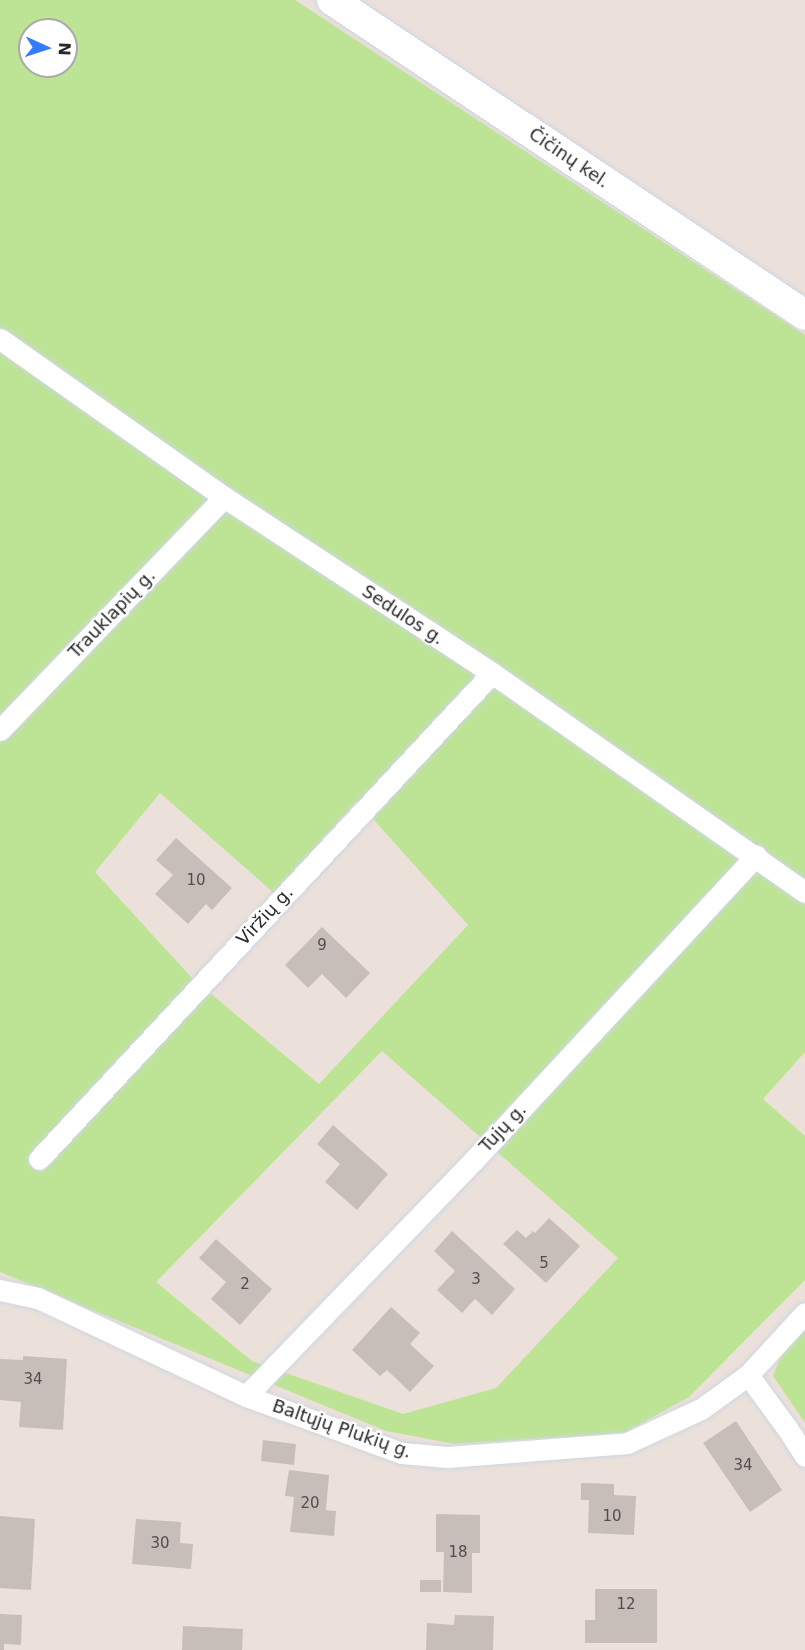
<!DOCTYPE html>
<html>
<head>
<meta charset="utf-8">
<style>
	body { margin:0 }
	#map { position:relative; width:805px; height:1650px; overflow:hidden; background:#ece1da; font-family:"DejaVu Sans",sans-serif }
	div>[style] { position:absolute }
	.green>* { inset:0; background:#bde495 }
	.building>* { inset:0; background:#c7beba }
	.roads { filter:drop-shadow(0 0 2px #cfd6e2) drop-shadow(0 0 2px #cfd6e2) }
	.minor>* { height:21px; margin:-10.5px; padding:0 10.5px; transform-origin:10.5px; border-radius:10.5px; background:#fff }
	.secondary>* { height:30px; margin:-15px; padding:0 15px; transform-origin:15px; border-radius:15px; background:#fff }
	span { translate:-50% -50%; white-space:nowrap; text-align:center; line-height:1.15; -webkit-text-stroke:4.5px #fff; paint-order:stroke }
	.number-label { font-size:15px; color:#504e4d }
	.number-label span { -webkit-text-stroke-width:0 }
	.street-label { font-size:18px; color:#292929 }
	.north { position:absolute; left:18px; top:18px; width:60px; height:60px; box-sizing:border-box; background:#fff; border:2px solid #a9a9a9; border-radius:50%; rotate:93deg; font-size:16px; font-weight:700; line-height:24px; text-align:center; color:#292929 }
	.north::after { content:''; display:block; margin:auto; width:21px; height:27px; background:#357bfd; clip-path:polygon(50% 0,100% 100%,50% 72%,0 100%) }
</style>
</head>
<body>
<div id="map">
	<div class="green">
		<i style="clip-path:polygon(evenodd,0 0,295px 0,805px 335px,805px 1052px,763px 1099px,805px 1136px,805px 1280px,689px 1397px,624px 1433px,455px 1444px,386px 1431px,0 1272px,0 0,30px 30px,66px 30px,66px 66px,30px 66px,30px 30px,0 0,160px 793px,274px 893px,357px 801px,468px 925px,319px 1084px,192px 978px,95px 872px,160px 793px,0 0,382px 1051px,618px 1258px,496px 1388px,403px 1414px,252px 1361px,156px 1282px,382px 1051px)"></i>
		<i style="clip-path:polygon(805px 1322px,805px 1423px,773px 1376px,785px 1344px)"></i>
	</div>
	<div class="building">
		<i style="clip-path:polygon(176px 838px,232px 888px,212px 910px,206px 904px,188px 924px,155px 894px,173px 875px,156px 860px)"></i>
		<i style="clip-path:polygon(322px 927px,370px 973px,346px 998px,322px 974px,308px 988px,285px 965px)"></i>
		<i style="clip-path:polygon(333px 1125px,388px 1174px,357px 1210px,325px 1182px,340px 1164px,317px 1144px)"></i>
		<i style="clip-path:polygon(549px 1218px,580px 1246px,546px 1283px,503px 1244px,517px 1230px,526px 1238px,533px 1231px,535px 1233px)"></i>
		<i style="clip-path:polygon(452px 1231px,515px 1289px,492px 1315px,475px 1299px,462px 1313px,437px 1290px,455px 1271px,434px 1251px)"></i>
		<i style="clip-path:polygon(216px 1239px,272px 1289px,240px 1325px,211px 1299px,226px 1282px,199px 1258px)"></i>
		<i style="clip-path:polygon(391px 1307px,420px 1333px,410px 1344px,434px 1366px,410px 1392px,387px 1370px,380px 1376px,352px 1350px)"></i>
		<i style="clip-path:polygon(23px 1356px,67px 1359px,63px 1430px,19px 1427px,21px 1402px,0 1400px,0 1359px,23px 1360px)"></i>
		<i style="clip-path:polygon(736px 1421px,782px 1490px,750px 1512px,703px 1443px)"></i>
		<i style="clip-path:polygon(263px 1440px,296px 1444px,294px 1465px,261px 1461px)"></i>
		<i style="clip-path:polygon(289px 1470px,329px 1475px,326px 1510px,336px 1511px,334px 1536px,290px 1532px,294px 1497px,285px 1496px)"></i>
		<i style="clip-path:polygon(581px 1483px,614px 1484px,614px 1495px,636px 1496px,634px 1535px,588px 1533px,589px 1500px,581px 1500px)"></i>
		<i style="clip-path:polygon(436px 1514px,480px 1515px,480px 1553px,472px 1553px,472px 1593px,443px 1592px,444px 1552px,436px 1552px)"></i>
		<i style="clip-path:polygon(0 1516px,35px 1519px,31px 1590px,0 1588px)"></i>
		<i style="clip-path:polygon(136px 1519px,181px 1522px,180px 1543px,193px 1544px,191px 1569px,132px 1564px)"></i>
		<i style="clip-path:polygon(420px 1580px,441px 1580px,441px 1592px,420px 1592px)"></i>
		<i style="clip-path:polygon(595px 1589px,657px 1589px,657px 1643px,585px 1643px,585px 1620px,595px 1620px)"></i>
		<i style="clip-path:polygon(0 1614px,22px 1615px,21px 1645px,4px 1644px,4px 1650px,0 1650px)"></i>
		<i style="clip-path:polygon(455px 1615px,494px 1616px,493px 1650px,426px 1650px,427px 1623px,454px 1625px)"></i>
		<i style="clip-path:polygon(183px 1626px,243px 1629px,242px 1650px,182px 1650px)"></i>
	</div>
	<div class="roads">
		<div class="minor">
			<i style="left:0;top:339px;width:274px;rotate:35.2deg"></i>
			<i style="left:224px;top:497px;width:321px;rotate:33.3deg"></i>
			<i style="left:492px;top:673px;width:382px;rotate:35deg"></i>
			<i style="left:0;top:730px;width:323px;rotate:-46.1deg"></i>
			<i style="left:39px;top:1159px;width:664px;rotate:-47.01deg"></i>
			<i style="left:0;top:1290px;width:39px;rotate:12deg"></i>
			<i style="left:38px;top:1298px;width:230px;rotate:25.2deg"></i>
			<i style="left:246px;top:1396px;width:166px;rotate:20.1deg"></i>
			<i style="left:402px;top:1453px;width:45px;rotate:5.1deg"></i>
			<i style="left:447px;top:1457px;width:181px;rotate:-4.4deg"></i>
			<i style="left:627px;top:1443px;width:81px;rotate:-24.7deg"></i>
			<i style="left:701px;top:1409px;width:58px;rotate:-35.9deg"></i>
			<i style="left:748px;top:1375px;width:84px;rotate:-47.4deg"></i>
			<i style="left:748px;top:1375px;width:66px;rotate:53.7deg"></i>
			<i style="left:787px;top:1428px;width:33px;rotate:57deg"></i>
			<i style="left:246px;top:1396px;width:328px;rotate:-46deg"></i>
			<i style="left:474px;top:1160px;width:415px;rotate:-47.2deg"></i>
		</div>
		<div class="secondary">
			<i style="left:332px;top:0;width:568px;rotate:33.66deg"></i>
		</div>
	</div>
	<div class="number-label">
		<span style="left:196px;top:881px">10</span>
		<span style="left:322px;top:946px">9</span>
		<span style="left:544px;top:1264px">5</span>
		<span style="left:476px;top:1280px">3</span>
		<span style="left:245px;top:1285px">2</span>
		<span style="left:33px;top:1380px">34</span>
		<span style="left:743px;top:1466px">34</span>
		<span style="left:310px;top:1504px">20</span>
		<span style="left:612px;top:1517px">10</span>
		<span style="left:160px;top:1544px">30</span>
		<span style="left:458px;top:1553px">18</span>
		<span style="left:626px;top:1605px">12</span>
	</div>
	<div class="street-label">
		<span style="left:569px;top:158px;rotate:34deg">Čičinų kel.</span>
		<span style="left:112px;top:614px;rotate:-46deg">Trauklapių g.</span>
		<span style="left:403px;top:615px;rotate:33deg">Sedulos g.</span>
		<span style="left:265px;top:916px;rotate:-47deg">Viržių g.</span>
		<span style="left:503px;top:1128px;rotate:-47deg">Tujų g.</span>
		<span style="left:342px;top:1429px;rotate:19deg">Baltųjų Plukių g.</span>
	</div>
	<div class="north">N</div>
</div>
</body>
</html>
